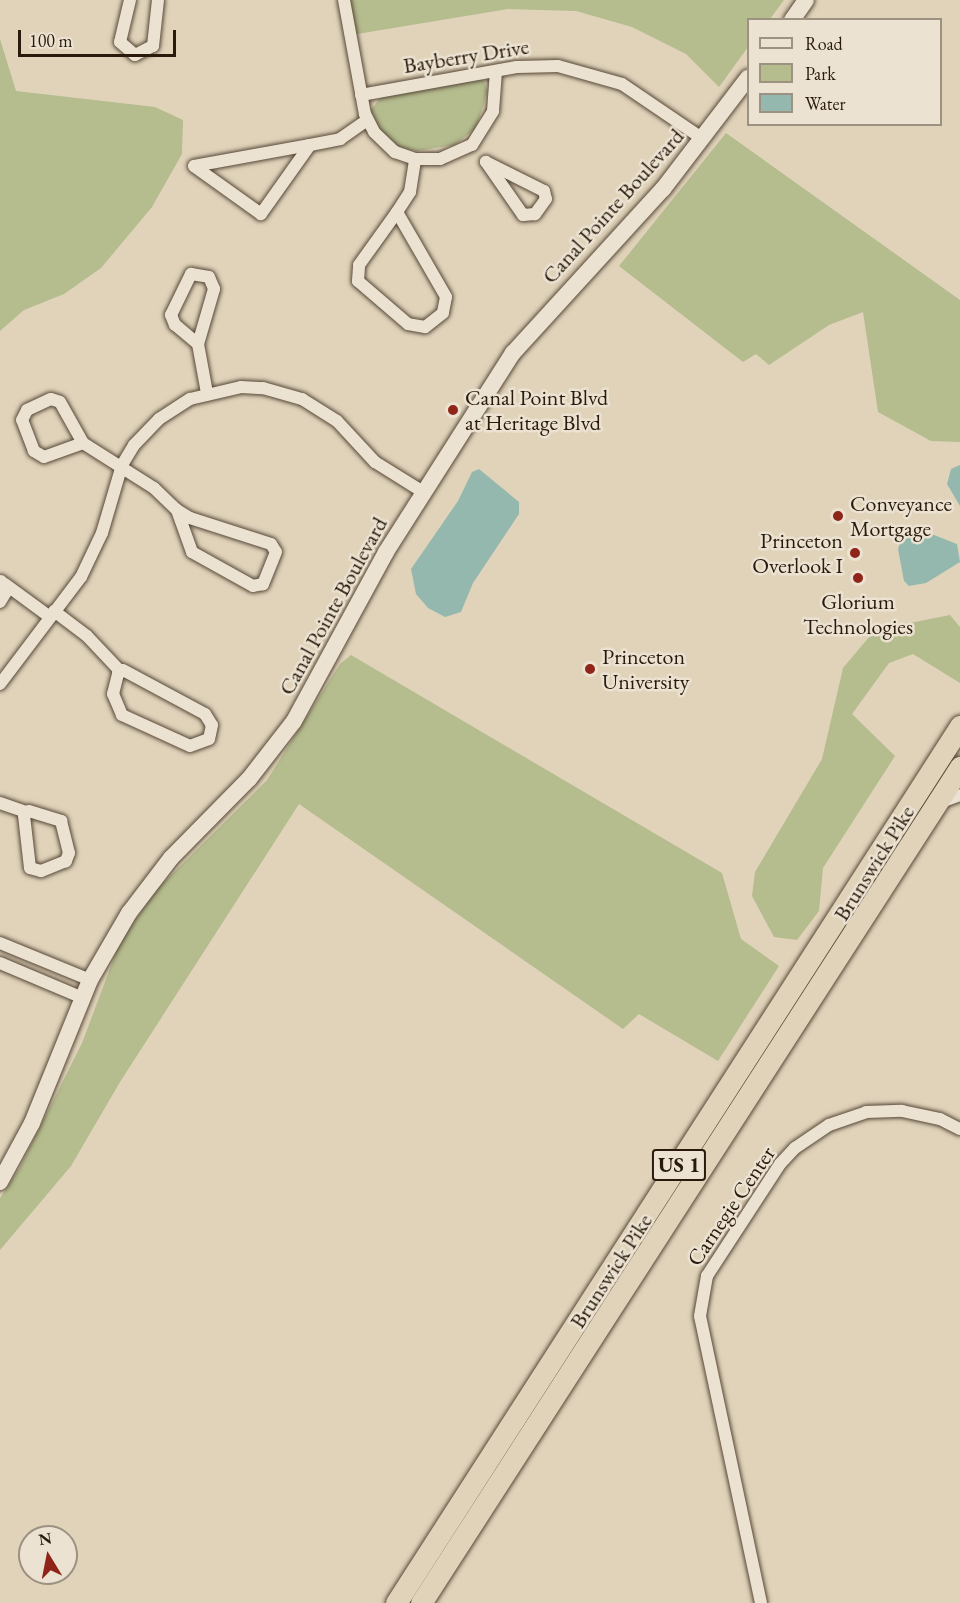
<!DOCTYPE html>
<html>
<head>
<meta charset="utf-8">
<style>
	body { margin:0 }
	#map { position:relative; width:960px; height:1603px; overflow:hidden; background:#e0d3ba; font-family:"EB Garamond",serif }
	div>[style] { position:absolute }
	.green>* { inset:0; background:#b5bc8e }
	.water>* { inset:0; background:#94b8ae }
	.roads { filter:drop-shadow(0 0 2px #574837) drop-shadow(0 0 2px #574837) }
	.street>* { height:12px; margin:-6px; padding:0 6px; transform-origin:6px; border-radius:6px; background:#ebe2d2 }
	.secondary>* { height:16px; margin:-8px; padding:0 8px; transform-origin:8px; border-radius:8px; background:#ebe2d2 }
	.highway>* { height:21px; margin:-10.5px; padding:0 10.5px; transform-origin:10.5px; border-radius:10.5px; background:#e0d3ba }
	.dots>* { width:16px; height:16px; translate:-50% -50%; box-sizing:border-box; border:3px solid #ebe2d2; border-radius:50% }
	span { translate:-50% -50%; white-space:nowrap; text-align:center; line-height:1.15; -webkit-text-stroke:5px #ebe2d2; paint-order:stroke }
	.shield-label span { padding:2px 4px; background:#ebe2d2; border:2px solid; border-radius:4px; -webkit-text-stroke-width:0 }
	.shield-label { font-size:21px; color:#291a0b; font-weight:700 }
	.street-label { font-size:22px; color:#291a0b }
	.poi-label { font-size:22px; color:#291a0b }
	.left { translate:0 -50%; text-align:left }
	.right { translate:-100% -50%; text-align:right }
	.legend { position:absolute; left:747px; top:18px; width:195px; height:108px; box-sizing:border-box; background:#ebe2d2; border:2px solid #9d9282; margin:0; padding:8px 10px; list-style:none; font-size:18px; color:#291a0b }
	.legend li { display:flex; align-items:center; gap:12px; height:30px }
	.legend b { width:30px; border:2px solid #9d9282 }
	.north { position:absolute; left:18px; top:1525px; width:60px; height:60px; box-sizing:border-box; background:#ebe2d2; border:2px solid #9d9282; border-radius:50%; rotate:350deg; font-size:16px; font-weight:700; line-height:24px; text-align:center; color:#291a0b }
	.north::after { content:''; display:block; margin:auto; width:21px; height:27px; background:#8f2418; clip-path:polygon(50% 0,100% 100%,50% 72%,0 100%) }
	.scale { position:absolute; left:18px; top:30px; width:158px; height:27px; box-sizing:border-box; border:3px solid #291a0b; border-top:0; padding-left:8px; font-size:18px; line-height:21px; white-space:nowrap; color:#291a0b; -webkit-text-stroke:4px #ebe2d2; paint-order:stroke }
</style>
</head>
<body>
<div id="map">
	<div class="green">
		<i style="clip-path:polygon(344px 0,784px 0,770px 19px,748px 20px,748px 47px,719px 87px,686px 54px,632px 27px,576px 11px,508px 9px,351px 35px)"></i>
		<i style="clip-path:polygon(0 39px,16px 91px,155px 107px,183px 120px,182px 154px,152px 207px,101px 268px,64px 294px,24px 310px,0 331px)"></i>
		<i style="clip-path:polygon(475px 80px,484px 80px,487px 91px,483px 107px,475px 129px,454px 145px,417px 151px,394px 146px,376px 125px,371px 110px,381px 97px)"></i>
		<i style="clip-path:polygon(726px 133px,960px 300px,960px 442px,931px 441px,878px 412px,863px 312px,829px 325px,769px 365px,756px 354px,743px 362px,619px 266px)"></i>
		<i style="clip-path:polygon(950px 615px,960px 627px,960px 683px,913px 654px,889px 663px,852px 714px,895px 756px,823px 868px,819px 911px,797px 940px,774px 937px,752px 896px,755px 872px,822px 759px,843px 668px,875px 630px)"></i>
		<i style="clip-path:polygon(351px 655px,722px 873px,741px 939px,779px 966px,718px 1061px,639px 1014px,623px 1029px,299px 804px,120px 1082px,71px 1166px,0 1250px,0 1198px,19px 1169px,82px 1043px,120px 942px,157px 889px,267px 780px,340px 664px)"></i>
	</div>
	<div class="water">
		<i style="clip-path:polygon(960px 465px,960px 506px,947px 484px,951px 469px)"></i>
		<i style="clip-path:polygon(479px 469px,519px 502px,519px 514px,473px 583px,461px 612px,445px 617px,428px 608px,416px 594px,411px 569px,458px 501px,472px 472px)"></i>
		<i style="clip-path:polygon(911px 532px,934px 535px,957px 544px,960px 562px,926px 583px,909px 586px,904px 581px,898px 549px,903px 534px)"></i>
	</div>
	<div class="roads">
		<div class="street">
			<i style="left:130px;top:0;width:43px;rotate:103.4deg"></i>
			<i style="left:120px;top:42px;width:20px;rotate:41deg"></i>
			<i style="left:135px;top:55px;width:20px;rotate:-27deg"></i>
			<i style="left:153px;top:46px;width:46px;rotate:-83.8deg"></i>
			<i style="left:344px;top:0;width:116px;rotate:79.6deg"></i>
			<i style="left:365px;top:114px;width:20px;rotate:63deg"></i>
			<i style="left:374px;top:132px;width:29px;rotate:44deg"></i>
			<i style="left:395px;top:152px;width:21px;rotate:19deg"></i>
			<i style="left:415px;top:159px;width:25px"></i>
			<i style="left:440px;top:159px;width:35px;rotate:-24deg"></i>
			<i style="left:472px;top:145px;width:40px;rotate:-58deg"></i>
			<i style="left:493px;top:111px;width:40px;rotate:-85.7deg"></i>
			<i style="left:361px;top:95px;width:158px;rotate:-10.2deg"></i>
			<i style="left:517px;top:67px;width:41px;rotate:-1.4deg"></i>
			<i style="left:558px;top:66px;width:66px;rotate:15.7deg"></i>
			<i style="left:622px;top:84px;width:98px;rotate:34.2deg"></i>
			<i style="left:310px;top:145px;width:85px;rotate:125.4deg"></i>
			<i style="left:261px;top:214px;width:82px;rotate:-144.4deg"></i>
			<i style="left:194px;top:166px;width:118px;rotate:-10.3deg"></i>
			<i style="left:310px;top:145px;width:31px;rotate:-11deg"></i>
			<i style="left:340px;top:139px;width:33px;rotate:-35deg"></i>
			<i style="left:486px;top:162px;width:65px;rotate:26.6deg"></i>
			<i style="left:544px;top:191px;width:8px;rotate:76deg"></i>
			<i style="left:546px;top:199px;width:19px;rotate:126deg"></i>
			<i style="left:535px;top:214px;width:12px;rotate:175deg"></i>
			<i style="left:523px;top:215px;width:65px;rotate:-124.9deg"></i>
			<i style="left:397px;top:212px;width:98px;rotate:60deg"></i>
			<i style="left:446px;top:297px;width:16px;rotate:101deg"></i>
			<i style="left:443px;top:313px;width:23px;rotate:142deg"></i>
			<i style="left:425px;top:327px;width:17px;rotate:-170deg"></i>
			<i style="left:408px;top:324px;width:66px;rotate:-139.3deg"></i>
			<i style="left:358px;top:281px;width:16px;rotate:-86deg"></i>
			<i style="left:359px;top:265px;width:65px;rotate:-54.4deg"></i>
			<i style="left:397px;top:212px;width:24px;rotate:-57deg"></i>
			<i style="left:410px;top:192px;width:33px;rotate:-81deg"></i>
			<i style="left:191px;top:274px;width:18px;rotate:9deg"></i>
			<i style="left:209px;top:277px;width:13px;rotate:67deg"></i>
			<i style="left:214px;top:289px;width:57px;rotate:106.2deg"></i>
			<i style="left:198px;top:344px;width:30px;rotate:-140deg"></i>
			<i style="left:175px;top:325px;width:11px;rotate:-112deg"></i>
			<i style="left:171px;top:315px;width:46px;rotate:-64deg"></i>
			<i style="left:198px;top:344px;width:50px;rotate:79.6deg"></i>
			<i style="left:51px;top:399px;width:9px;rotate:18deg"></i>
			<i style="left:60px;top:402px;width:47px;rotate:60.7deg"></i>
			<i style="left:83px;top:443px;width:41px;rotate:160.3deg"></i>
			<i style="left:44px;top:457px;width:12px;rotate:-149deg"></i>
			<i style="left:34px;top:451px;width:33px;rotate:-111deg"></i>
			<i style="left:22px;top:420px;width:11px;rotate:-63deg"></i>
			<i style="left:27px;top:410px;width:26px;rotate:-25deg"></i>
			<i style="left:83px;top:443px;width:84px;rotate:32.4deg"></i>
			<i style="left:154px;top:488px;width:32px;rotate:44deg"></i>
			<i style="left:177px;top:510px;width:15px;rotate:32deg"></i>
			<i style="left:190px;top:518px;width:85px;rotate:17.8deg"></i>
			<i style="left:271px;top:544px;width:9px;rotate:58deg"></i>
			<i style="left:276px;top:552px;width:35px;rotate:112deg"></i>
			<i style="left:263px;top:584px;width:10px;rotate:169deg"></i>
			<i style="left:253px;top:586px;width:70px;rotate:-150.9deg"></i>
			<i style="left:192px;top:552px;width:45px;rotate:-109.7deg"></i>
			<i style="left:5px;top:584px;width:56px;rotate:36.3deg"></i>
			<i style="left:0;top:602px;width:12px;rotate:-59deg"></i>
			<i style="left:6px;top:592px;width:12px;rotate:-114deg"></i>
			<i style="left:54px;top:611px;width:41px;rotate:37.1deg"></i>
			<i style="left:87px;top:636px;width:48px;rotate:46.7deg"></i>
			<i style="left:123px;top:670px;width:93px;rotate:28.2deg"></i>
			<i style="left:205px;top:714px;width:13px;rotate:58deg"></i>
			<i style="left:212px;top:725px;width:14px;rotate:102deg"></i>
			<i style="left:209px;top:739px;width:20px;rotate:160deg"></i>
			<i style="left:190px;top:746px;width:75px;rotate:-155.5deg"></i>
			<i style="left:122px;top:715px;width:23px;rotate:-113deg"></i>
			<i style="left:113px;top:694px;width:21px;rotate:-76deg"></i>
			<i style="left:118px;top:674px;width:6px;rotate:-39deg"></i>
			<i style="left:0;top:684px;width:134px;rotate:-52.9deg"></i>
			<i style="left:81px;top:577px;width:49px;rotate:-64.5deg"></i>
			<i style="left:102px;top:533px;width:71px;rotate:-73.6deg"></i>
			<i style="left:122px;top:465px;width:23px;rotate:-59deg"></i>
			<i style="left:134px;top:445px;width:36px;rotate:-46deg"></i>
			<i style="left:159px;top:419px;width:37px;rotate:-33deg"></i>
			<i style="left:190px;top:399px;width:52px;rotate:-13.2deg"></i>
			<i style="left:241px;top:387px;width:22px;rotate:3deg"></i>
			<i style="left:263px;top:388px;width:41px;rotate:15.8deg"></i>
			<i style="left:302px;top:399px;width:41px;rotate:32.2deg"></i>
			<i style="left:337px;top:421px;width:56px;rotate:47.2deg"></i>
			<i style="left:375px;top:462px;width:57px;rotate:32deg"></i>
			<i style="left:0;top:803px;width:28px;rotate:19deg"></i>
			<i style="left:938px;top:803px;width:23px;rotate:-20deg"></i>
			<i style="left:29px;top:811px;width:34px;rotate:17deg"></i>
			<i style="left:61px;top:821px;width:33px;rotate:76deg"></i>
			<i style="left:69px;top:853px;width:9px;rotate:111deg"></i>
			<i style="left:66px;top:861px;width:27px;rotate:158deg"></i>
			<i style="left:41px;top:871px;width:11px;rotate:-165deg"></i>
			<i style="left:30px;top:868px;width:53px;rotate:-96.5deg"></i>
			<i style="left:24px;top:815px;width:6px;rotate:-39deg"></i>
			<i style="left:0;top:943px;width:97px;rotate:22.3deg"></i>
			<i style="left:0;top:963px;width:90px;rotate:22.9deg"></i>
			<i style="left:761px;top:1603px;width:293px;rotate:-102deg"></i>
			<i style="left:700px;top:1316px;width:41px;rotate:-80.1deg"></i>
			<i style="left:707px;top:1276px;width:134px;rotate:-56.9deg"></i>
			<i style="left:780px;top:1164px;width:22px;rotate:-47deg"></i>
			<i style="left:795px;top:1148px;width:41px;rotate:-34.1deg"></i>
			<i style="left:829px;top:1125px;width:39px;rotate:-19deg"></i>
			<i style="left:866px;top:1112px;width:36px;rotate:-2deg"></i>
			<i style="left:902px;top:1111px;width:39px;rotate:12deg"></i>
			<i style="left:940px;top:1119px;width:22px;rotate:27deg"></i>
		</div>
		<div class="secondary">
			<i style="left:792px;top:20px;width:24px;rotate:-55deg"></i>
			<i style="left:0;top:1182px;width:67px;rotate:-61.5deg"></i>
			<i style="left:32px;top:1123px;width:154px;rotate:-67.9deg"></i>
			<i style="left:90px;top:980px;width:78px;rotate:-59.8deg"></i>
			<i style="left:129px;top:913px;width:69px;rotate:-52.6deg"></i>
			<i style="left:171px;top:858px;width:111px;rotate:-45.4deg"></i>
			<i style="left:249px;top:779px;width:73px;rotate:-52.2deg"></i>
			<i style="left:294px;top:721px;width:192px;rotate:-61.4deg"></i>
			<i style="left:386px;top:552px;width:236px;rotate:-57.5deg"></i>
			<i style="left:513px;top:353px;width:222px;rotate:-47.6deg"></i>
			<i style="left:663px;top:189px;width:140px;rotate:-52.6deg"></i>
		</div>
		<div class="highway">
			<i style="left:396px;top:1603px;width:1043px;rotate:-57.25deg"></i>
			<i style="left:421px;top:1603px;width:995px;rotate:-57.19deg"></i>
		</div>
	</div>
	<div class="dots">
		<i style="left:453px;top:410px;background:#8f2418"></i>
		<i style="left:838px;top:516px;background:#8f2418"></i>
		<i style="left:855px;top:553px;background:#8f2418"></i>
		<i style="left:858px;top:578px;background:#8f2418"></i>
		<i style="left:590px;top:669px;background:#8f2418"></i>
	</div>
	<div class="shield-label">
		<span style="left:679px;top:1165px">US 1</span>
	</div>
	<div class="street-label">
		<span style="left:466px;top:56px;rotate:-9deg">Bayberry Drive</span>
		<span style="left:613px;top:206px;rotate:-48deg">Canal Pointe Boulevard</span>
		<span style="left:333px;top:606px;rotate:-61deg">Canal Pointe Boulevard</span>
		<span style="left:874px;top:863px;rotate:-58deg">Brunswick Pike</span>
		<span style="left:731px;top:1206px;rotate:-56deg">Carnegie Center</span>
		<span style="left:611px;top:1271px;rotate:-57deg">Brunswick Pike</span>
	</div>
	<div class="poi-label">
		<span class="left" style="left:465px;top:410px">Canal Point Blvd<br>at Heritage Blvd</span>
		<span class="left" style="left:850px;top:516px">Conveyance<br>Mortgage</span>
		<span class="right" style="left:843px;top:553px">Princeton<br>Overlook I</span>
		<span style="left:858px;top:614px">Glorium<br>Technologies</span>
		<span class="left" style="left:602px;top:669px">Princeton<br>University</span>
	</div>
	<ul class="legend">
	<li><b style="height:8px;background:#ebe2d2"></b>Road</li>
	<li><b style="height:16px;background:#b5bc8e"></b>Park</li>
	<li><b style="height:16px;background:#94b8ae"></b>Water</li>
	</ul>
	<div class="north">N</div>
	<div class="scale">100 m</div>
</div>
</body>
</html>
